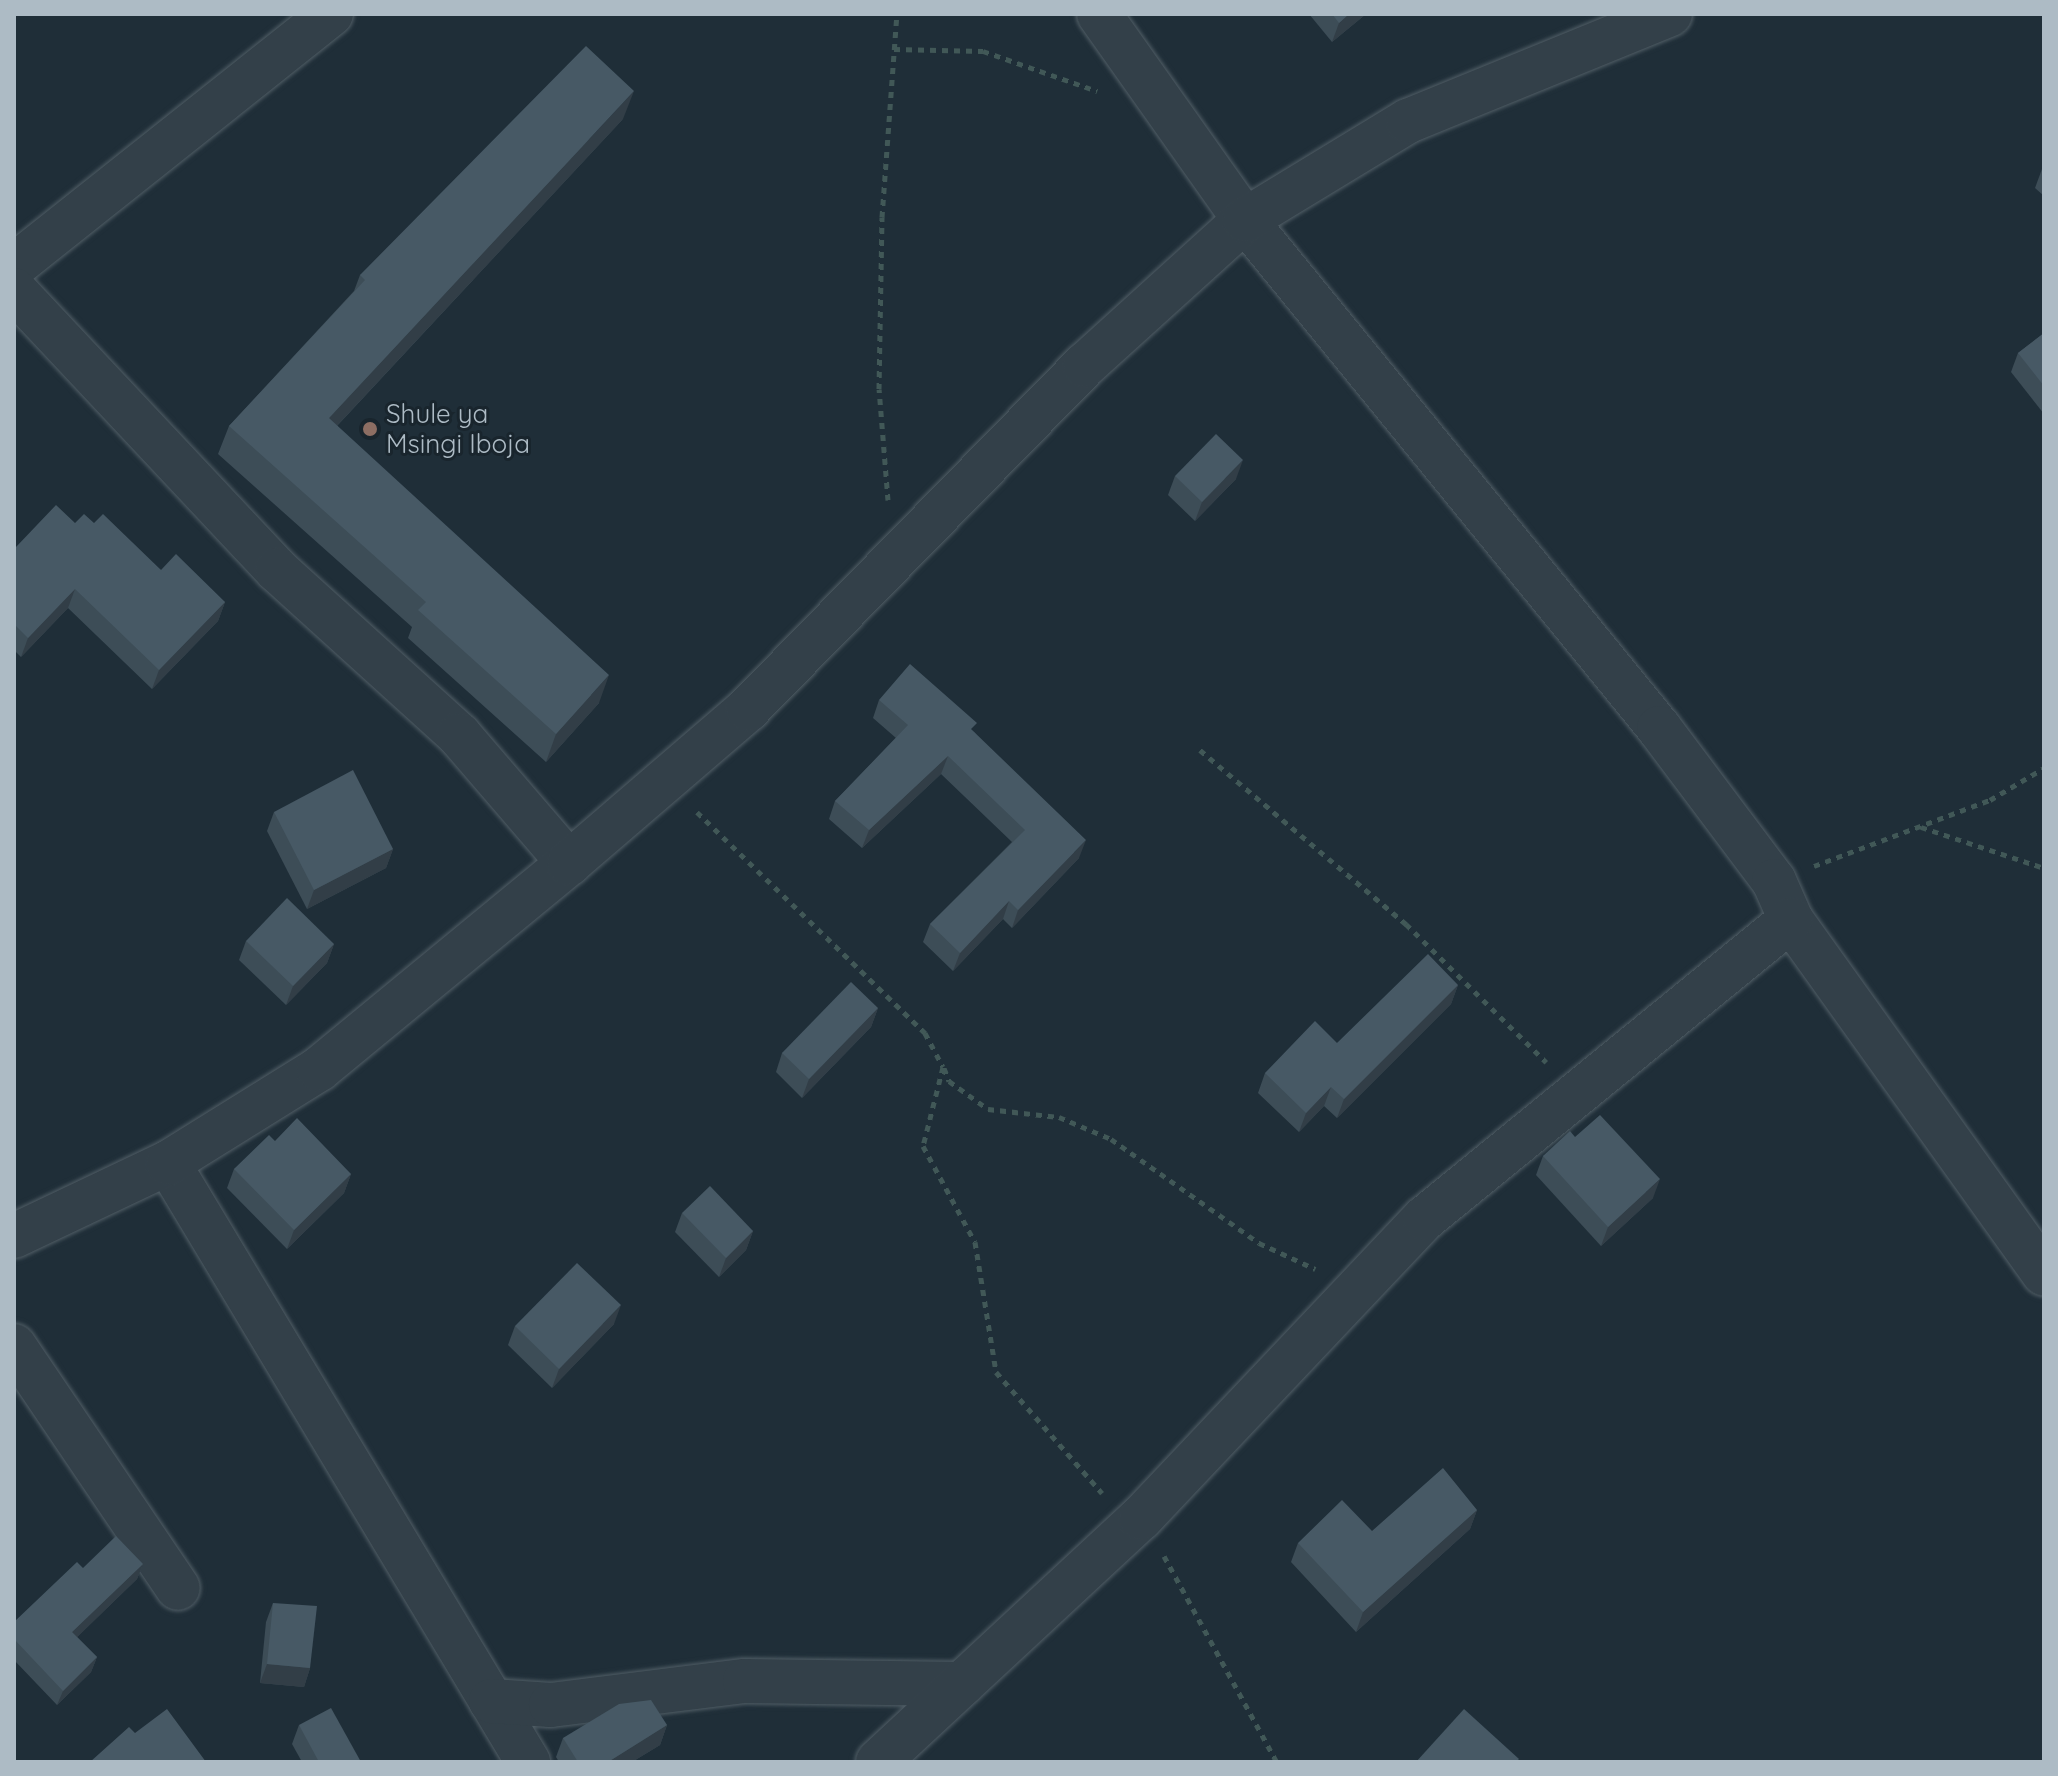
<!DOCTYPE html>
<html>
<head>
<meta charset="utf-8">
<style>
	body { margin:0 }
	#map { position:relative; width:2058px; height:1776px; overflow:hidden; background:#1f2e38; font-family:Quicksand,sans-serif }
	div>[style] { position:absolute }
	.path>* { height:5px; margin-top:-2.5px; transform-origin:0; background:repeating-linear-gradient(90deg,#415857 0 6px,transparent 0 12px) }
	.roads { filter:drop-shadow(0 0 2px #515e66) drop-shadow(0 0 2px #515e66) }
	.minor>* { height:44px; margin:-22px; padding:0 22px; transform-origin:22px; border-radius:22px; background:#334049 }
	.wall>* { inset:0; background:#3d4d57 }
	.shaded-wall>* { inset:0; background:#323e47 }
	.building>* { inset:0; background:#475965 }
	.dots>* { width:22px; height:22px; translate:-50% -50%; box-sizing:border-box; border:4px solid #19252d; border-radius:50% }
	span { translate:-50% -50%; white-space:nowrap; text-align:center; line-height:1.15; -webkit-text-stroke:6px #19252d; paint-order:stroke }
	.poi-label { font-size:26px; color:#adbbc5 }
	.left { translate:0 -50%; text-align:left }
	.frame { position:absolute; inset:0; border:16px solid #adbbc5; pointer-events:none }
</style>
</head>
<body>
<div id="map">
	<div class="path">
		<i style="left:894px;top:49px;width:89px;rotate:1.3deg"></i>
		<i style="left:983px;top:51px;width:121px;rotate:19.3deg"></i>
		<i style="left:888px;top:500px;width:111px;rotate:-94.6deg"></i>
		<i style="left:879px;top:389px;width:172px;rotate:-89deg"></i>
		<i style="left:882px;top:217px;width:204px;rotate:-85.8deg"></i>
		<i style="left:1200px;top:750px;width:270px;rotate:40.2deg"></i>
		<i style="left:1406px;top:924px;width:197px;rotate:44.6deg"></i>
		<i style="left:697px;top:812px;width:318px;rotate:44.1deg"></i>
		<i style="left:925px;top:1033px;width:38px;rotate:62deg"></i>
		<i style="left:943px;top:1067px;width:81px;rotate:104.2deg"></i>
		<i style="left:923px;top:1146px;width:109px;rotate:61.6deg"></i>
		<i style="left:975px;top:1242px;width:132px;rotate:80.8deg"></i>
		<i style="left:996px;top:1372px;width:161px;rotate:48.8deg"></i>
		<i style="left:1921px;top:827px;width:130px;rotate:18.4deg"></i>
		<i style="left:1814px;top:866px;width:188px;rotate:-20.6deg"></i>
		<i style="left:1990px;top:800px;width:63px;rotate:-30.7deg"></i>
		<i style="left:944px;top:1068px;width:14px;rotate:69deg"></i>
		<i style="left:949px;top:1081px;width:48px;rotate:35.7deg"></i>
		<i style="left:988px;top:1109px;width:71px;rotate:6.4deg"></i>
		<i style="left:1059px;top:1117px;width:56px;rotate:22.9deg"></i>
		<i style="left:1111px;top:1139px;width:181px;rotate:35.1deg"></i>
		<i style="left:1259px;top:1243px;width:62px;rotate:24.9deg"></i>
		<i style="left:1164px;top:1556px;width:235px;rotate:61.3deg"></i>
	</div>
	<div class="roads">
		<div class="minor">
			<i style="left:1099px;top:14px;width:252px;rotate:54.7deg"></i>
			<i style="left:1245px;top:220px;width:655px;rotate:50.82deg"></i>
			<i style="left:1659px;top:728px;width:191px;rotate:53.1deg"></i>
			<i style="left:1774px;top:881px;width:43px;rotate:66.4deg"></i>
			<i style="left:1791px;top:920px;width:435px;rotate:54.4deg"></i>
			<i style="left:14px;top:266px;width:405px;rotate:-38.5deg"></i>
			<i style="left:14px;top:290px;width:384px;rotate:46.8deg"></i>
			<i style="left:277px;top:570px;width:246px;rotate:42.2deg"></i>
			<i style="left:459px;top:735px;width:169px;rotate:49.3deg"></i>
			<i style="left:168px;top:1163px;width:699px;rotate:58.99deg"></i>
			<i style="left:14px;top:1236px;width:170px;rotate:-25.4deg"></i>
			<i style="left:168px;top:1163px;width:178px;rotate:-31.9deg"></i>
			<i style="left:319px;top:1069px;width:324px;rotate:-39.5deg"></i>
			<i style="left:569px;top:863px;width:236px;rotate:-40.7deg"></i>
			<i style="left:748px;top:709px;width:482px;rotate:-45.6deg"></i>
			<i style="left:1085px;top:365px;width:216px;rotate:-42.2deg"></i>
			<i style="left:1245px;top:220px;width:191px;rotate:-31.3deg"></i>
			<i style="left:1408px;top:121px;width:283px;rotate:-22.2deg"></i>
			<i style="left:14px;top:1346px;width:292px;rotate:55.9deg"></i>
			<i style="left:491px;top:1701px;width:60px;rotate:3.8deg"></i>
			<i style="left:551px;top:1705px;width:195px;rotate:-7.1deg"></i>
			<i style="left:745px;top:1681px;width:217px;rotate:0.8deg"></i>
			<i style="left:878px;top:1762px;width:359px;rotate:-42.9deg"></i>
			<i style="left:1141px;top:1518px;width:413px;rotate:-46.6deg"></i>
			<i style="left:1425px;top:1218px;width:472px;rotate:-39.2deg"></i>
		</div>
	</div>
	<div class="wall">
		<i style="clip-path:polygon(1309px 14px,1366px 14px,1332px 42px)"></i>
		<i style="clip-path:polygon(623px 119px,337px 426px,599px 703px,546px 762px,408px 638px,412px 627px,218px 454px,229px 426px,354px 291px,360px 275px)"></i>
		<i style="clip-path:polygon(2044px 167px,2044px 196px,2035px 188px,2042px 169px)"></i>
		<i style="clip-path:polygon(2044px 333px,2044px 414px,2011px 372px,2018px 353px)"></i>
		<i style="clip-path:polygon(1175px 476px,1236px 479px,1195px 521px,1168px 495px)"></i>
		<i style="clip-path:polygon(75px 523px,94px 523px,161px 570px,225px 602px,218px 621px,152px 689px,68px 608px,21px 657px,14px 650px,14px 545px,16px 547px)"></i>
		<i style="clip-path:polygon(879px 700px,974px 732px,1079px 858px,1012px 928px,1003px 919px,953px 971px,923px 942px,930px 924px,1012px 842px,941px 774px,862px 848px,829px 819px,835px 801px,896px 738px,873px 718px)"></i>
		<i style="clip-path:polygon(274px 812px,393px 849px,386px 868px,307px 909px,267px 831px)"></i>
		<i style="clip-path:polygon(246px 941px,334px 944px,327px 963px,286px 1005px,239px 960px)"></i>
		<i style="clip-path:polygon(1458px 985px,1451px 1004px,1337px 1118px,1324px 1106px,1299px 1132px,1258px 1093px,1265px 1073px,1337px 1043px)"></i>
		<i style="clip-path:polygon(878px 1008px,871px 1027px,802px 1098px,776px 1072px,782px 1053px)"></i>
		<i style="clip-path:polygon(1575px 1137px,1653px 1198px,1601px 1246px,1536px 1175px,1543px 1156px)"></i>
		<i style="clip-path:polygon(275px 1141px,351px 1174px,344px 1193px,287px 1249px,227px 1188px,234px 1169px)"></i>
		<i style="clip-path:polygon(682px 1213px,753px 1231px,746px 1250px,719px 1277px,675px 1232px)"></i>
		<i style="clip-path:polygon(614px 1324px,552px 1388px,508px 1345px,515px 1326px)"></i>
		<i style="clip-path:polygon(1477px 1510px,1470px 1529px,1356px 1632px,1291px 1562px,1298px 1543px,1372px 1531px)"></i>
		<i style="clip-path:polygon(143px 1564px,137px 1579px,77px 1637px,97px 1657px,91px 1672px,57px 1705px,14px 1660px,14px 1622px)"></i>
		<i style="clip-path:polygon(273px 1603px,310px 1668px,304px 1687px,260px 1683px,266px 1622px)"></i>
		<i style="clip-path:polygon(299px 1725px,361px 1762px,302px 1762px,292px 1744px)"></i>
		<i style="clip-path:polygon(667px 1725px,660px 1745px,632px 1762px,559px 1762px,556px 1757px,563px 1738px)"></i>
	</div>
	<div class="shaded-wall">
		<i style="clip-path:polygon(1349px 14px,1366px 14px,1332px 42px,1339px 23px)"></i>
		<i style="clip-path:polygon(634px 91px,623px 119px,318px 446px,329px 418px)"></i>
		<i style="clip-path:polygon(1243px 460px,1236px 479px,1195px 521px,1202px 502px)"></i>
		<i style="clip-path:polygon(75px 589px,68px 608px,21px 657px,28px 638px)"></i>
		<i style="clip-path:polygon(225px 602px,218px 621px,152px 689px,159px 670px)"></i>
		<i style="clip-path:polygon(609px 675px,599px 703px,546px 762px,556px 734px)"></i>
		<i style="clip-path:polygon(948px 756px,941px 774px,862px 848px,869px 830px)"></i>
		<i style="clip-path:polygon(1086px 840px,1079px 858px,1012px 928px,1018px 910px)"></i>
		<i style="clip-path:polygon(393px 849px,386px 868px,307px 909px,314px 890px)"></i>
		<i style="clip-path:polygon(1009px 901px,1003px 919px,953px 971px,960px 953px)"></i>
		<i style="clip-path:polygon(334px 944px,327px 963px,286px 1005px,293px 986px)"></i>
		<i style="clip-path:polygon(1458px 985px,1451px 1004px,1337px 1118px,1344px 1099px)"></i>
		<i style="clip-path:polygon(878px 1008px,871px 1027px,802px 1098px,809px 1079px)"></i>
		<i style="clip-path:polygon(1331px 1087px,1324px 1106px,1299px 1132px,1306px 1113px)"></i>
		<i style="clip-path:polygon(351px 1174px,344px 1193px,287px 1249px,294px 1230px)"></i>
		<i style="clip-path:polygon(1660px 1179px,1653px 1198px,1601px 1246px,1608px 1227px)"></i>
		<i style="clip-path:polygon(753px 1231px,746px 1250px,719px 1277px,726px 1258px)"></i>
		<i style="clip-path:polygon(621px 1305px,614px 1324px,552px 1388px,559px 1369px)"></i>
		<i style="clip-path:polygon(1477px 1510px,1470px 1529px,1356px 1632px,1363px 1612px)"></i>
		<i style="clip-path:polygon(143px 1564px,137px 1579px,67px 1647px,72px 1632px)"></i>
		<i style="clip-path:polygon(97px 1657px,91px 1672px,57px 1705px,63px 1691px)"></i>
		<i style="clip-path:polygon(267px 1664px,310px 1668px,304px 1687px,260px 1683px)"></i>
		<i style="clip-path:polygon(667px 1725px,660px 1745px,632px 1762px,608px 1762px)"></i>
	</div>
	<div class="building">
		<i style="clip-path:polygon(1332px 14px,1349px 14px,1339px 23px)"></i>
		<i style="clip-path:polygon(586px 46px,634px 91px,329px 418px,609px 675px,556px 734px,418px 610px,426px 602px,229px 426px,365px 280px,360px 275px)"></i>
		<i style="clip-path:polygon(2044px 333px,2044px 386px,2018px 353px)"></i>
		<i style="clip-path:polygon(1216px 434px,1243px 460px,1202px 502px,1175px 476px)"></i>
		<i style="clip-path:polygon(56px 505px,75px 523px,84px 514px,94px 523px,103px 514px,161px 570px,176px 554px,225px 602px,159px 670px,75px 589px,28px 638px,14px 624px,14px 545px,16px 547px)"></i>
		<i style="clip-path:polygon(910px 664px,977px 723px,971px 729px,1086px 840px,1018px 910px,1009px 901px,960px 953px,930px 924px,1025px 830px,948px 756px,869px 830px,835px 801px,908px 725px,879px 700px)"></i>
		<i style="clip-path:polygon(353px 770px,393px 849px,314px 890px,274px 812px)"></i>
		<i style="clip-path:polygon(287px 898px,334px 944px,293px 986px,246px 941px)"></i>
		<i style="clip-path:polygon(1428px 954px,1458px 985px,1344px 1099px,1331px 1087px,1306px 1113px,1265px 1073px,1315px 1021px,1337px 1043px)"></i>
		<i style="clip-path:polygon(851px 982px,878px 1008px,809px 1079px,782px 1053px)"></i>
		<i style="clip-path:polygon(1600px 1115px,1660px 1179px,1608px 1227px,1543px 1156px,1570px 1131px,1575px 1137px)"></i>
		<i style="clip-path:polygon(297px 1118px,351px 1174px,294px 1230px,234px 1169px,269px 1135px,275px 1141px)"></i>
		<i style="clip-path:polygon(710px 1186px,753px 1231px,726px 1258px,682px 1213px)"></i>
		<i style="clip-path:polygon(577px 1263px,621px 1305px,559px 1369px,515px 1326px)"></i>
		<i style="clip-path:polygon(1443px 1468px,1477px 1510px,1363px 1612px,1298px 1543px,1342px 1500px,1372px 1531px)"></i>
		<i style="clip-path:polygon(116px 1536px,143px 1564px,72px 1632px,97px 1657px,63px 1691px,14px 1639px,14px 1622px,77px 1562px,83px 1568px)"></i>
		<i style="clip-path:polygon(273px 1603px,317px 1606px,310px 1668px,267px 1664px)"></i>
		<i style="clip-path:polygon(651px 1700px,667px 1725px,608px 1762px,578px 1762px,563px 1738px,619px 1704px)"></i>
		<i style="clip-path:polygon(331px 1708px,361px 1762px,319px 1762px,299px 1725px)"></i>
		<i style="clip-path:polygon(167px 1709px,206px 1762px,90px 1762px,129px 1727px,135px 1733px)"></i>
		<i style="clip-path:polygon(1464px 1709px,1519px 1759px,1516px 1762px,1416px 1762px)"></i>
	</div>
	<div class="dots">
		<i style="left:370px;top:429px;background:#8d6e63"></i>
	</div>
	<div class="poi-label">
		<span class="left" style="left:386px;top:429px">Shule ya<br>Msingi Iboja</span>
	</div>
	<div class="frame"></div>
</div>
</body>
</html>
